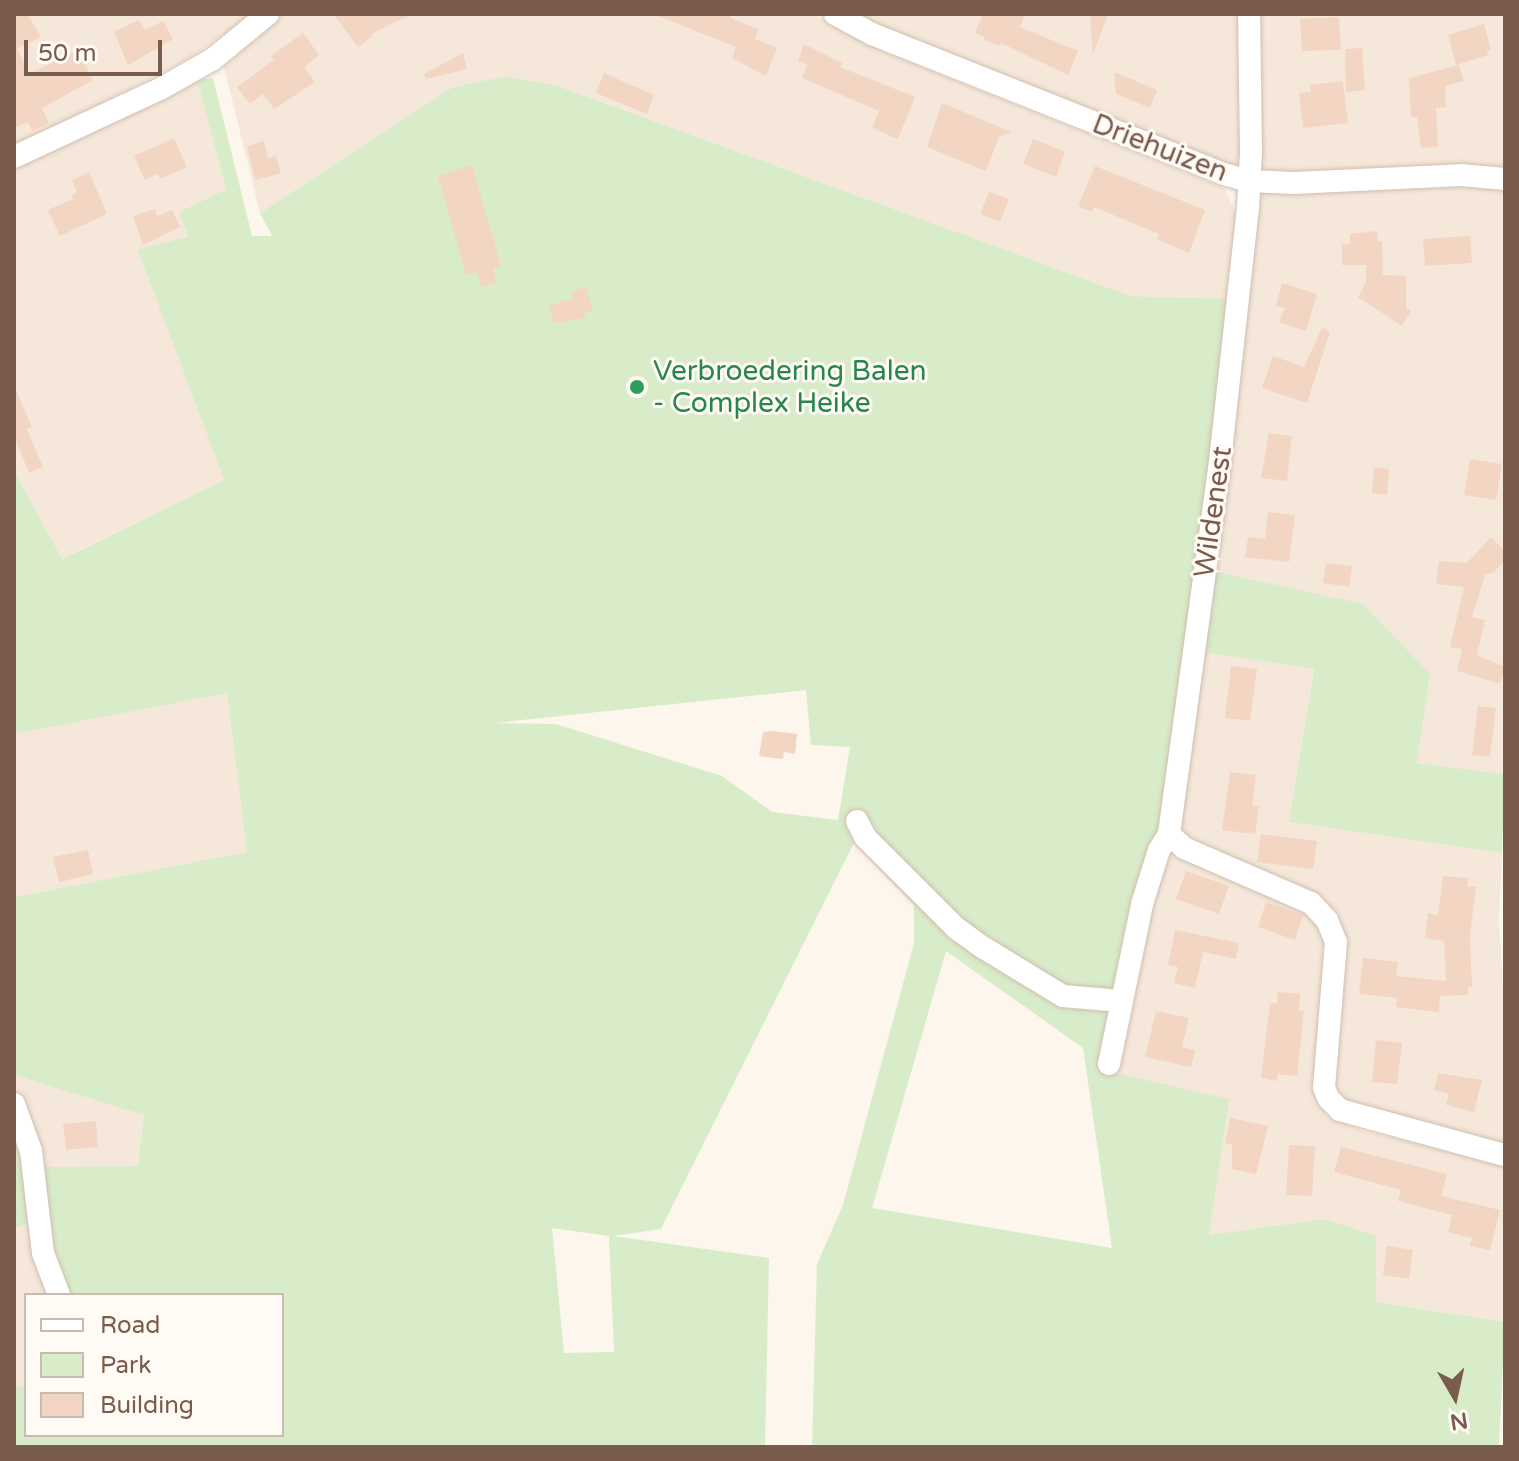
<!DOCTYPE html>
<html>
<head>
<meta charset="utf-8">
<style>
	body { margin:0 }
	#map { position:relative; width:1519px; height:1461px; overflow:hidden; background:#fdf6ec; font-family:"Varela Round",sans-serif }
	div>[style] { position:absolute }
	.residential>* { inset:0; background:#f5e8da }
	.green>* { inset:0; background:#d8ecc9 }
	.building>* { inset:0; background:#f3d5c3 }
	.roads { filter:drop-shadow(0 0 2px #d1beb0) drop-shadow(0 0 2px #d1beb0) }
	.minor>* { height:22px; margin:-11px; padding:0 11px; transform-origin:11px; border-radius:11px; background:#fff }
	.dots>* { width:22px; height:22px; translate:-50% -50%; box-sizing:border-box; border:4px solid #fffaf3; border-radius:50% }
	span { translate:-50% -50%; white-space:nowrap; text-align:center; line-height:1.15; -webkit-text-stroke:6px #fffaf3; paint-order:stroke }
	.street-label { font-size:28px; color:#7a5c4d }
	.leisure-label { font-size:28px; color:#27864d }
	.left { translate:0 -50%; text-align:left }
	.frame { position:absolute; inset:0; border:16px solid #7a5c4d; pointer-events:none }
	.legend { position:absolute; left:24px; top:1293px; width:260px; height:144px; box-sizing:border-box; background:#fffaf3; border:2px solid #cabbb1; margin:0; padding:10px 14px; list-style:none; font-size:24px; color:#7a5c4d }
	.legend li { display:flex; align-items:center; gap:16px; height:40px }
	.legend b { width:40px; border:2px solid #cabbb1 }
	.north { position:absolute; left:1415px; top:1357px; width:80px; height:80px; -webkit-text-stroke:6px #fffaf3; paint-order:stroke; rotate:171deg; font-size:22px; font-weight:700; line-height:32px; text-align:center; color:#7a5c4d }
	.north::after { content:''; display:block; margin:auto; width:28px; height:36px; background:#7a5c4d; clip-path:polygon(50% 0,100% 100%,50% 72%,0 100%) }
	.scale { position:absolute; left:24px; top:40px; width:138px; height:36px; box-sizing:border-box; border:4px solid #7a5c4d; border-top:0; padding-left:10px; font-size:24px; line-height:28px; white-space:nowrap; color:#7a5c4d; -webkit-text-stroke:6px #fffaf3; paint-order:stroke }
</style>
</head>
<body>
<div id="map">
	<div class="residential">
		<i style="clip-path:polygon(14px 14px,253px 14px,189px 58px,14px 149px)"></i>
		<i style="clip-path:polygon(281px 14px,813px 14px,882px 51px,1225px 189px,1236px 213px,1232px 299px,1131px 296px,558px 86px,505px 76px,451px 88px,260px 213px,224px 67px)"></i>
		<i style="clip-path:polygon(853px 14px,1242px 14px,1244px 164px,1239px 168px,889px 32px)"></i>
		<i style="clip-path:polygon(1254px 14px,1505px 14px,1505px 170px,1263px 175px,1258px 163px)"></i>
		<i style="clip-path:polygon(197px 80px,226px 189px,179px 212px,189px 235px,139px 251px,224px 480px,61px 559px,14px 471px,14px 169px)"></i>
		<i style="clip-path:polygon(1458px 187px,1505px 188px,1505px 774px,1417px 763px,1430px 674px,1213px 571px,1254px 197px,1265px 192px)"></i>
		<i style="clip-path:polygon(1203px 652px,1314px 668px,1289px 822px,1502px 853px,1499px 918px,1505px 1020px,1505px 1147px,1346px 1104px,1334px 1090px,1345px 936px,1195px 845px,1179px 829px)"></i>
		<i style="clip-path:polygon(227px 692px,247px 852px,14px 897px,14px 734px)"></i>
		<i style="clip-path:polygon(1171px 851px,1311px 914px,1321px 924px,1329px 951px,1316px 1087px,1320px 1106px,1327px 1117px,1364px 1131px,1505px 1164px,1505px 1322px,1376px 1302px,1326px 1219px,1209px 1235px,1115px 1073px,1104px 1066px,1161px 869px)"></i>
		<i style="clip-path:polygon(14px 1075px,144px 1114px,138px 1166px,42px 1167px,14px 1087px)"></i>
		<i style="clip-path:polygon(27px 1223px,49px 1295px,26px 1295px,26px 1386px,14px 1387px,14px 1229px)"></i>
	</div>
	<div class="green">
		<i style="clip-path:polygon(evenodd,505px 76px,558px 86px,1131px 296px,1232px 299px,1211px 484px,1158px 828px,1104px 1066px,1115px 1073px,1229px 1099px,1209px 1235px,1325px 1219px,1376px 1236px,1376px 1302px,1505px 1322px,1499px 1447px,812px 1447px,817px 1264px,843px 1205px,914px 943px,914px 905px,854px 843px,661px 1229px,613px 1236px,769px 1258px,765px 1447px,14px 1447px,14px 1387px,26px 1386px,26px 1435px,282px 1435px,282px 1295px,65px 1295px,56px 1276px,42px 1167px,138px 1166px,144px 1115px,14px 1075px,14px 897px,247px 852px,227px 693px,14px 734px,14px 471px,62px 559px,224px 480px,138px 250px,188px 236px,179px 212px,226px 189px,197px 80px,213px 78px,252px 236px,272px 236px,260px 213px,451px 88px,505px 76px,806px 690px,811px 745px,850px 747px,838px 820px,772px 812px,722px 776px,556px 724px,495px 723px,806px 690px,505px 76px,946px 951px,1083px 1048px,1112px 1248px,872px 1208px,946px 951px,505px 76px,552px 1228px,609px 1236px,614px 1352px,564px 1353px,552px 1228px)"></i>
		<i style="clip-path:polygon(1213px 571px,1363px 604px,1430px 674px,1417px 763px,1505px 774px,1502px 853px,1289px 822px,1314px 669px,1203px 652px)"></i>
		<i style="clip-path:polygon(14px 1132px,21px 1148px,27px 1223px,14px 1229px)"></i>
	</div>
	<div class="building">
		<i style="clip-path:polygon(14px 14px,27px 14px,41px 37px,17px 48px,29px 74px,77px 50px,93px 80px,42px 108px,49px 123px,32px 131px,28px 122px,14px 128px)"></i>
		<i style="clip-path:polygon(333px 14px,412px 14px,371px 34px,373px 36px,358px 47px)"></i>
		<i style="clip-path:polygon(654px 14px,732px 14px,730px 18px,758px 29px,755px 39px,777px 48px,766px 76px,732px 58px,736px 47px)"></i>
		<i style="clip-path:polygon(983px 14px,1025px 14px,1020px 27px,1078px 51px,1068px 75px,1001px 43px,1000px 46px,984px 40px,985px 37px,975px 33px)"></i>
		<i style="clip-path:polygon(1090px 14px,1108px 14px,1093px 54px)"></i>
		<i style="clip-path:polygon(1339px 17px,1341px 50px,1302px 51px,1300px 19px)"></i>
		<i style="clip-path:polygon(139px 20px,145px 30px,163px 21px,173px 39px,128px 65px,114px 32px)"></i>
		<i style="clip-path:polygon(1484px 24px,1491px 50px,1487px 51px,1488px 55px,1456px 65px,1448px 35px)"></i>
		<i style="clip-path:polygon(303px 33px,319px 55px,304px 67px,315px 82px,274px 109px,263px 94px,250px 104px,237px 87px,274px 60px,271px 56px)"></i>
		<i style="clip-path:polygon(804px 44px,842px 63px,840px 67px,915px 97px,898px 139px,872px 128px,879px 111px,802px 78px,807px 65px,798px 61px)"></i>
		<i style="clip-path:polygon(1362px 48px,1365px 90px,1346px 92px,1345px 49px)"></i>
		<i style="clip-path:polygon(463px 53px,467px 69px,426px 79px,424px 74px)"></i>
		<i style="clip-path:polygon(1459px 65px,1464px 81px,1445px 86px,1446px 107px,1436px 108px,1438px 147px,1421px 148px,1417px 117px,1411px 117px,1409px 78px)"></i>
		<i style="clip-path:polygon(1114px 72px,1157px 90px,1150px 108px,1116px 94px)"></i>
		<i style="clip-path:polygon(604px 73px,654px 95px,647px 114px,596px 93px)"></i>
		<i style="clip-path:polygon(1343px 81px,1348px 123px,1303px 128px,1299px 93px,1311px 92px,1310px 85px)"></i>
		<i style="clip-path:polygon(942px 103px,1012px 132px,999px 137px,986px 171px,927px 147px)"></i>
		<i style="clip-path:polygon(174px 138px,187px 167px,160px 179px,158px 174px,145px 180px,134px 156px)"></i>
		<i style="clip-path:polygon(1033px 139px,1065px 152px,1056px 177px,1023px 164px)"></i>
		<i style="clip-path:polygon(264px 141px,268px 158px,276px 156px,281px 173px,255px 180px,247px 146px)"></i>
		<i style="clip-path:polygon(472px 165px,501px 266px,493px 268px,497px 282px,481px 287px,477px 272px,466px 275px,438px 176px)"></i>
		<i style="clip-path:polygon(1095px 166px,1205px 210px,1189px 253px,1157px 239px,1159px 234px,1094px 207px,1092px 212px,1078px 206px)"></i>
		<i style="clip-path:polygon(89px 172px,107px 214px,60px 236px,48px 210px,73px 199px,72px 195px,77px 193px,72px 180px)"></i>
		<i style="clip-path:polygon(989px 192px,1009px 199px,1000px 222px,980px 214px)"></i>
		<i style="clip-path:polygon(155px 209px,157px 216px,172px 210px,180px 227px,143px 245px,133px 216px)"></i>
		<i style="clip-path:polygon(1377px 231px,1378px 241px,1382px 241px,1383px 275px,1406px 276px,1406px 308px,1411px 311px,1402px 326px,1358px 297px,1366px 282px,1366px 265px,1342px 265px,1342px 244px,1350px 244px,1350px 234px)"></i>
		<i style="clip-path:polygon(1470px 236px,1472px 263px,1425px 266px,1423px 239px)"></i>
		<i style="clip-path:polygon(1282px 283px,1317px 294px,1306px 331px,1279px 322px,1285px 308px,1276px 306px)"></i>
		<i style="clip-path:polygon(586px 287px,593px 311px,584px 314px,585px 318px,554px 323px,548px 306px,573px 298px,571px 292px)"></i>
		<i style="clip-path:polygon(1322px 328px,1330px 332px,1307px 403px,1262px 388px,1273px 356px,1304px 367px)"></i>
		<i style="clip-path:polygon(14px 385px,32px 427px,27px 429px,43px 467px,29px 473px,14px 435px)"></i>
		<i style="clip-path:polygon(1269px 433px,1292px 436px,1287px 481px,1261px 478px)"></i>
		<i style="clip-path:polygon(1470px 459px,1502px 464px,1496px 500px,1464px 495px)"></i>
		<i style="clip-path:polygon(1374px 467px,1389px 469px,1387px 495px,1372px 493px)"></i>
		<i style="clip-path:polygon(1268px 512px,1295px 515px,1289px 562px,1245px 557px,1248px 537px,1265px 539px)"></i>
		<i style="clip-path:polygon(1491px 537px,1505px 551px,1505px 560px,1494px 572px,1485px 575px,1472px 617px,1485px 620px,1477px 655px,1505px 667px,1500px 684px,1457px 671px,1462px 649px,1450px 647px,1464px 587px,1436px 584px,1439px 561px,1467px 563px)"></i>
		<i style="clip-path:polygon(1326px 563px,1352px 566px,1349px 587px,1323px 583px)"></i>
		<i style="clip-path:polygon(1231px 666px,1257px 669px,1250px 721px,1225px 718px)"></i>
		<i style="clip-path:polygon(1478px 706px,1496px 708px,1490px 757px,1472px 755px)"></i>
		<i style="clip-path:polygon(773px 731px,797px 734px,795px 754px,784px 752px,783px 759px,759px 756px,763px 732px)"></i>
		<i style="clip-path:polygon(1230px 772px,1256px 775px,1252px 806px,1259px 806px,1255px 834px,1222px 830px)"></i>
		<i style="clip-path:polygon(1261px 834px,1317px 841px,1313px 869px,1257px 862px)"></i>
		<i style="clip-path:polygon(88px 850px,93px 874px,59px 882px,53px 857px)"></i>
		<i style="clip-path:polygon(1186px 871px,1229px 886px,1219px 914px,1176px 899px)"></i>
		<i style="clip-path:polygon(1443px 876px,1468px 878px,1467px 886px,1476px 887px,1470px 936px,1472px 987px,1468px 987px,1468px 995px,1440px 996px,1439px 1012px,1396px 1007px,1397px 998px,1359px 994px,1363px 958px,1398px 962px,1396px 976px,1446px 981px,1444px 941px,1425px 938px,1428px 913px,1438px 915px)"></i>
		<i style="clip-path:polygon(1266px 902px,1303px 915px,1295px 940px,1258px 927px)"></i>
		<i style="clip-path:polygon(1175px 930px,1239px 943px,1236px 959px,1203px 952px,1195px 988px,1174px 983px,1178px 967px,1168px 965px)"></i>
		<i style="clip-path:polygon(1278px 992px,1300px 994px,1299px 1011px,1304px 1011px,1297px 1076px,1278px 1074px,1277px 1081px,1261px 1078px,1270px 1003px,1277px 1003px)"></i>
		<i style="clip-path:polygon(1156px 1011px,1189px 1018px,1182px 1047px,1195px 1050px,1191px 1067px,1145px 1057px)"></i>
		<i style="clip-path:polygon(1376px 1040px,1402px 1043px,1397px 1084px,1372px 1082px)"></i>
		<i style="clip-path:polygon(1438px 1073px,1482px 1080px,1474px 1112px,1446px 1105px,1449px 1094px,1434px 1090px)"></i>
		<i style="clip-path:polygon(1230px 1118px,1268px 1126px,1256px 1174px,1232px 1169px,1232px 1145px,1225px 1143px)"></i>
		<i style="clip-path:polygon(96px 1121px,98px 1147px,66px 1150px,63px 1124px)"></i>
		<i style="clip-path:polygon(1289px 1145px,1315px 1146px,1312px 1196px,1286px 1195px)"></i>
		<i style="clip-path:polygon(1341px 1147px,1447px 1174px,1441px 1196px,1500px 1210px,1490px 1250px,1470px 1246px,1472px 1238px,1448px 1232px,1452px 1215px,1398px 1201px,1401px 1190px,1334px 1172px)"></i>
		<i style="clip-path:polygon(1387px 1246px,1413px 1250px,1409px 1279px,1383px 1275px)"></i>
	</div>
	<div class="roads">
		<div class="minor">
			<i style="left:835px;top:14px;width:42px;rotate:28.4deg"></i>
			<i style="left:872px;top:34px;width:379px;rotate:21.7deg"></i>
			<i style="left:1224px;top:174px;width:26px;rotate:16deg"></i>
			<i style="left:1249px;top:181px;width:45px;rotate:2.5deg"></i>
			<i style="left:1294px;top:183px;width:167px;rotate:-2.7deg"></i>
			<i style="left:1461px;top:175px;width:44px;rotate:5.2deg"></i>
			<i style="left:14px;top:157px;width:163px;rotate:-25deg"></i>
			<i style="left:162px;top:88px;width:59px;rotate:-29.6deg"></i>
			<i style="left:213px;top:59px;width:71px;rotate:-39.3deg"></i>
			<i style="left:857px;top:821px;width:18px;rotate:63deg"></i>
			<i style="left:865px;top:837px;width:129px;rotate:45deg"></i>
			<i style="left:956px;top:928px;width:34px;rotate:36deg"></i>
			<i style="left:984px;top:948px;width:92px;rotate:31.3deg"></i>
			<i style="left:1063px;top:996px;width:58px;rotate:4.9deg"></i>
			<i style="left:1169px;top:834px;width:21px;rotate:43deg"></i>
			<i style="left:1184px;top:848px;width:138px;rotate:23.4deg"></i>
			<i style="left:1311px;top:903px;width:23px;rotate:47deg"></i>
			<i style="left:1327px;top:920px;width:24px;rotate:68deg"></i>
			<i style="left:1336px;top:942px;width:146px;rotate:94.7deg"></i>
			<i style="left:1324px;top:1088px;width:12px;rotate:66deg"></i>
			<i style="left:1329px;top:1099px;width:16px;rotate:45deg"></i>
			<i style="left:1340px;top:1110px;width:171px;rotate:15.3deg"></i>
			<i style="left:1109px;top:1064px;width:163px;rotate:-78.3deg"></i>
			<i style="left:1142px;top:904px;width:57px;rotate:-72.5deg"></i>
			<i style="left:1159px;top:850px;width:19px;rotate:-58deg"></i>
			<i style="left:1169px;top:834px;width:367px;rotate:-82.2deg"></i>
			<i style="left:1219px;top:470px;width:263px;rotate:-83.7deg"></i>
			<i style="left:1248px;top:209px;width:57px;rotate:-87deg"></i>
			<i style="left:1251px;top:152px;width:138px;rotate:-90.8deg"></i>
			<i style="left:14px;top:1104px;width:50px;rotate:70.1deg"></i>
			<i style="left:31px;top:1151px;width:103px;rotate:83.3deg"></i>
			<i style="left:43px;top:1253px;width:45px;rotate:69.1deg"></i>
		</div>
	</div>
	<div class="dots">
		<i style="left:637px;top:387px;background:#2e9e5b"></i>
	</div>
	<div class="street-label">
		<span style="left:1160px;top:148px;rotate:21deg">Driehuizen</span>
		<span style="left:1213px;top:512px;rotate:-82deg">Wildenest</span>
	</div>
	<div class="leisure-label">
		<span class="left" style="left:653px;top:387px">Verbroedering Balen<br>- Complex Heike</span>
	</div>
	<div class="frame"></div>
	<ul class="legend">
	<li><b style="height:10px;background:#fff"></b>Road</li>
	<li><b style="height:22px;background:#d8ecc9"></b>Park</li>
	<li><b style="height:22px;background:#f3d5c3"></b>Building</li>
	</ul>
	<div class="north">N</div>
	<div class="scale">50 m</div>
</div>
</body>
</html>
